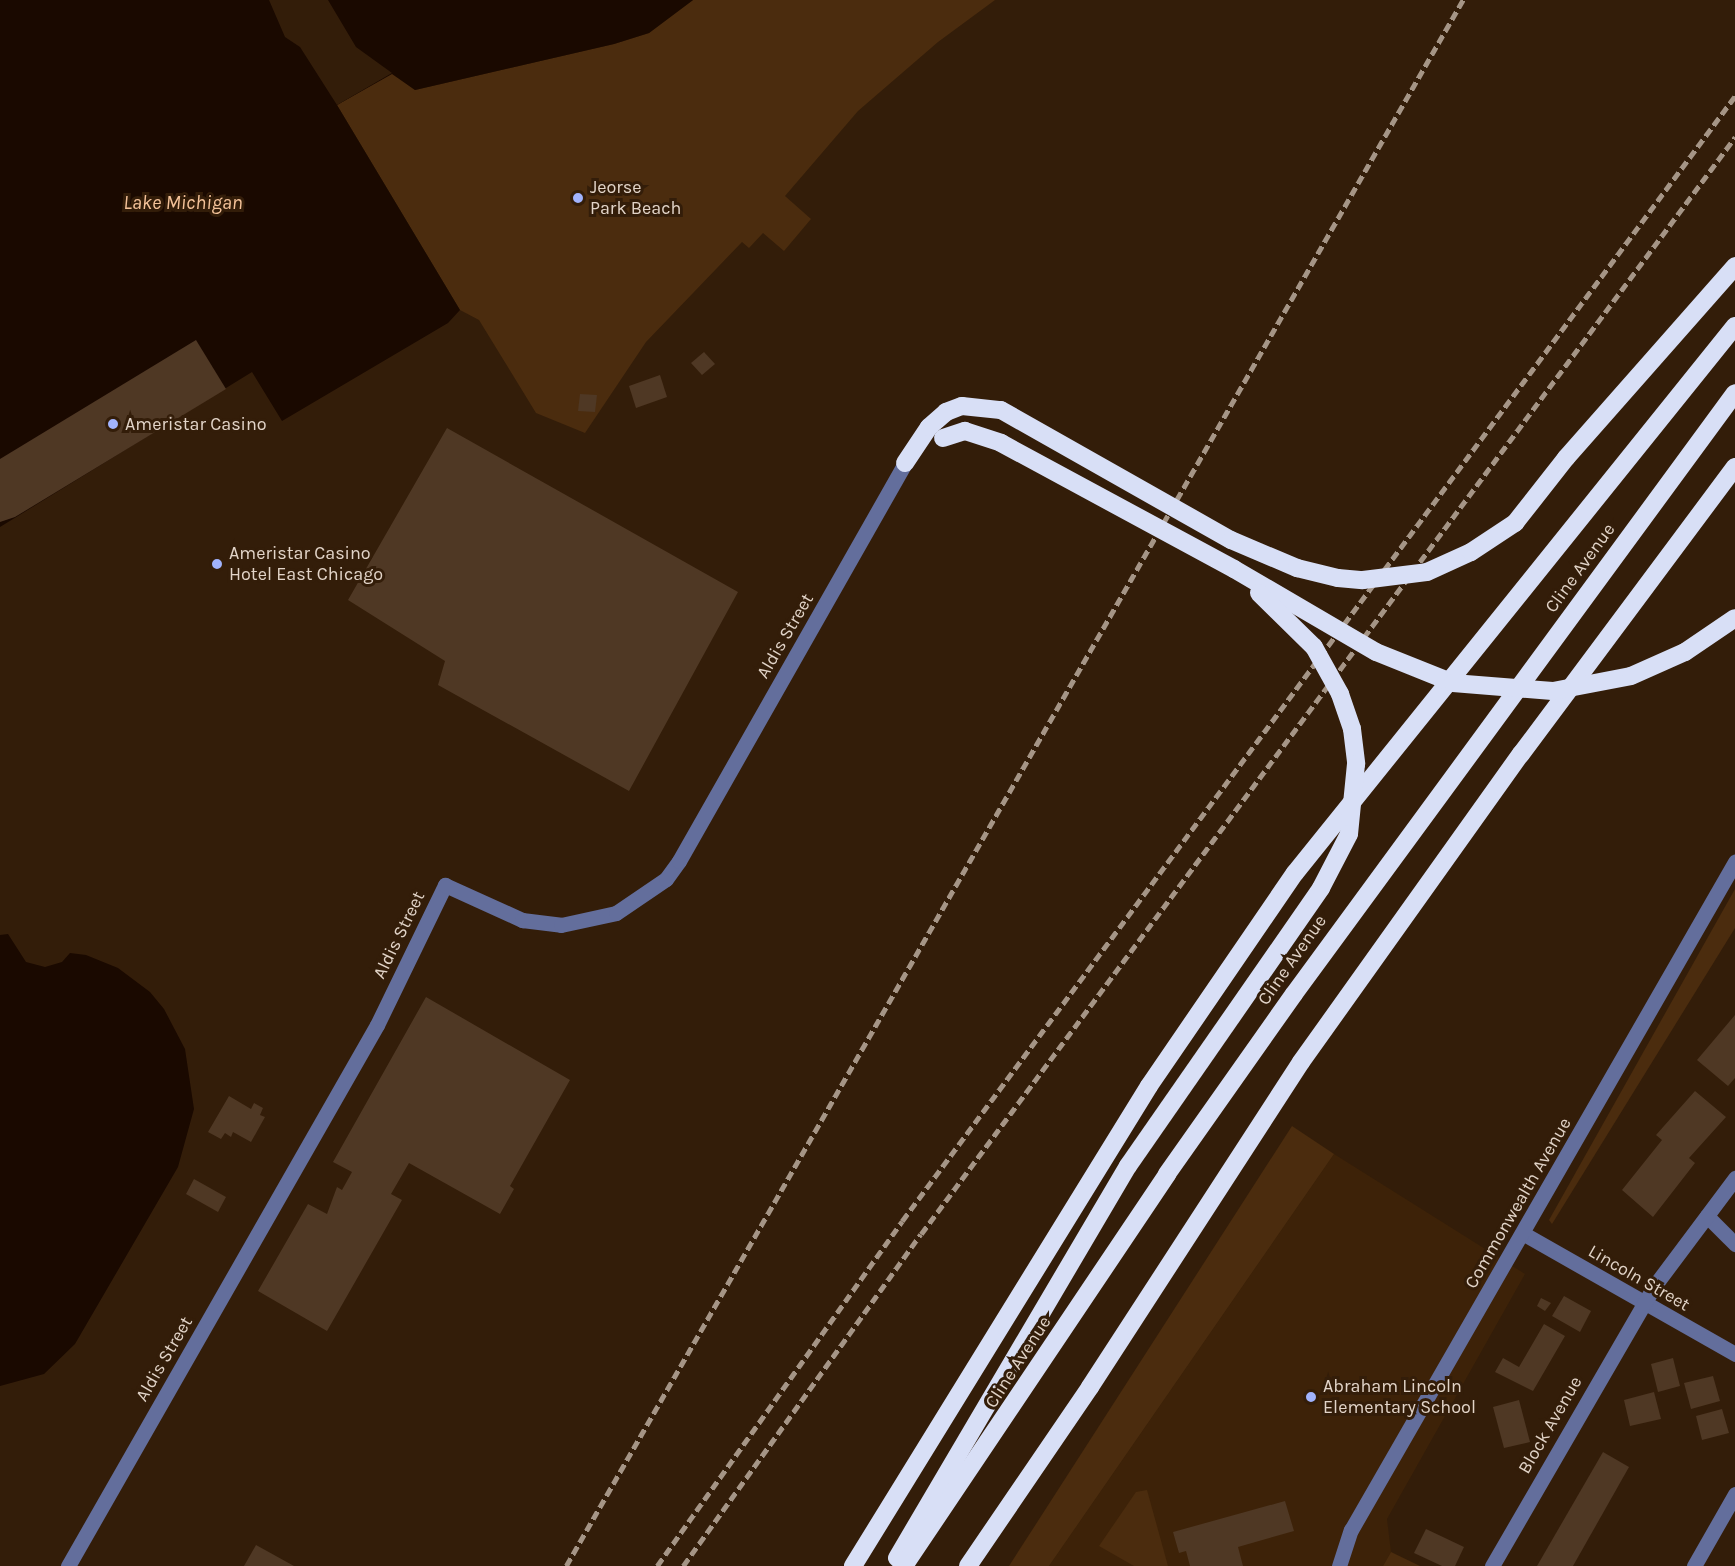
<!DOCTYPE html>
<html>
<head>
<meta charset="utf-8">
<style>
	body { margin:0 }
	#map { position:relative; width:1735px; height:1566px; overflow:hidden; background:#331d09; font-family:Karla,sans-serif }
	div>[style] { position:absolute }
	.built>* { inset:0; background:#3d2208 }
	.green>* { inset:0; background:#4b2c0e }
	.water>* { inset:0; background:#1a0900 }
	.pier>* { inset:0; background:#331d09 }
	.building>* { inset:0; background:#4f3824 }
	.minor>* { height:15px; margin:-7.5px; padding:0 7.5px; transform-origin:7.5px; border-radius:7.5px; background:#636e9c }
	.highway>* { height:18px; margin:-9px; padding:0 9px; transform-origin:9px; border-radius:9px; background:#d8dff6 }
	.rail>* { height:4.5px; margin-top:-2.25px; transform-origin:0; background:repeating-linear-gradient(90deg,#a59586 0 9px,transparent 0 13.5px) }
	.highway-bridge>* { height:18px; margin:-9px; padding:0 9px; transform-origin:9px; border-radius:9px; background:#d8dff6 }
	.dots>* { width:16px; height:16px; translate:-50% -50%; box-sizing:border-box; border:3px solid #331d09; border-radius:50% }
	span { translate:-50% -50%; white-space:nowrap; text-align:center; line-height:1.15; -webkit-text-stroke:6px #331d09; paint-order:stroke }
	.poi-label { font-size:18px; color:#e2d4c8 }
	.left { translate:0 -50%; text-align:left }
	.street-label { font-size:18px; color:#e2d4c8 }
	.water-label { font-size:20px; color:#f4c299; font-style:italic }
</style>
</head>
<body>
<div id="map">
	<div class="built">
		<i style="clip-path:polygon(1334px 1154px,1525px 1274px,1387px 1519px,1391px 1552px,1383px 1566px,1049px 1566px)"></i>
	</div>
	<div class="green">
		<i style="clip-path:polygon(693px 0,995px 0,938px 42px,858px 111px,785px 196px,811px 219px,784px 251px,763px 233px,749px 248px,742px 242px,646px 342px,585px 433px,536px 413px,479px 320px,460px 310px,337px 105px,392px 73px,415px 90px,614px 44px,649px 33px)"></i>
		<i style="clip-path:polygon(1735px 889px,1735px 928px,1552px 1224px,1549px 1220px)"></i>
		<i style="clip-path:polygon(1292px 1126px,1334px 1154px,1049px 1566px,1009px 1566px)"></i>
		<i style="clip-path:polygon(1147px 1490px,1168px 1566px,1134px 1566px,1099px 1546px,1136px 1492px)"></i>
		<i style="clip-path:polygon(1391px 1552px,1420px 1566px,1383px 1566px)"></i>
	</div>
	<div class="water">
		<i style="clip-path:polygon(0 0,693px 0,649px 33px,614px 44px,415px 90px,392px 74px,337px 105px,460px 310px,448px 323px,282px 421px,252px 372px,0 527px)"></i>
		<i style="clip-path:polygon(8px 934px,26px 962px,45px 967px,62px 962px,70px 953px,86px 955px,118px 968px,150px 992px,164px 1009px,185px 1049px,194px 1109px,178px 1167px,75px 1344px,44px 1374px,0 1386px,0 935px)"></i>
	</div>
	<div class="pier">
		<i style="clip-path:polygon(269px 0,328px 0,356px 47px,392px 73px,337px 105px,300px 47px,285px 37px)"></i>
	</div>
	<div class="building">
		<i style="clip-path:polygon(196px 340px,226px 389px,15px 517px,0 522px,0 459px)"></i>
		<i style="clip-path:polygon(704px 352px,715px 364px,702px 375px,691px 363px)"></i>
		<i style="clip-path:polygon(660px 375px,667px 397px,636px 408px,629px 386px)"></i>
		<i style="clip-path:polygon(580px 394px,597px 395px,595px 412px,578px 411px)"></i>
		<i style="clip-path:polygon(447px 428px,738px 592px,629px 791px,438px 685px,445px 661px,348px 600px)"></i>
		<i style="clip-path:polygon(426px 997px,570px 1080px,510px 1186px,514px 1189px,500px 1214px,409px 1163px,391px 1194px,402px 1200px,327px 1331px,258px 1291px,308px 1204px,327px 1214px,337px 1187px,342px 1190px,352px 1172px,333px 1162px)"></i>
		<i style="clip-path:polygon(1735px 1015px,1735px 1078px,1728px 1086px,1697px 1060px)"></i>
		<i style="clip-path:polygon(1695px 1091px,1726px 1117px,1689px 1158px,1695px 1163px,1653px 1217px,1622px 1190px,1662px 1140px,1656px 1135px)"></i>
		<i style="clip-path:polygon(229px 1096px,251px 1109px,254px 1103px,263px 1108px,260px 1115px,265px 1117px,251px 1142px,233px 1132px,231px 1137px,225px 1133px,221px 1139px,208px 1132px)"></i>
		<i style="clip-path:polygon(194px 1179px,226px 1197px,218px 1212px,186px 1194px)"></i>
		<i style="clip-path:polygon(1564px 1296px,1591px 1311px,1580px 1332px,1552px 1316px)"></i>
		<i style="clip-path:polygon(1541px 1298px,1551px 1303px,1545px 1311px,1537px 1306px)"></i>
		<i style="clip-path:polygon(1544px 1324px,1565px 1336px,1533px 1391px,1495px 1372px,1503px 1358px,1519px 1367px)"></i>
		<i style="clip-path:polygon(1673px 1358px,1680px 1386px,1658px 1392px,1651px 1364px)"></i>
		<i style="clip-path:polygon(1713px 1376px,1720px 1401px,1691px 1409px,1684px 1383px)"></i>
		<i style="clip-path:polygon(1654px 1392px,1661px 1419px,1630px 1426px,1624px 1400px)"></i>
		<i style="clip-path:polygon(1519px 1400px,1530px 1442px,1504px 1448px,1493px 1407px)"></i>
		<i style="clip-path:polygon(1722px 1409px,1729px 1433px,1702px 1440px,1696px 1416px)"></i>
		<i style="clip-path:polygon(1603px 1452px,1629px 1467px,1573px 1566px,1537px 1566px)"></i>
		<i style="clip-path:polygon(1285px 1501px,1294px 1531px,1238px 1547px,1243px 1566px,1190px 1566px,1186px 1551px,1179px 1553px,1173px 1532px)"></i>
		<i style="clip-path:polygon(1426px 1529px,1464px 1547px,1455px 1566px,1442px 1566px,1414px 1553px)"></i>
		<i style="clip-path:polygon(256px 1545px,294px 1566px,244px 1566px)"></i>
	</div>
	<div class="minor">
		<i style="left:1707px;top:1216px;width:40px;rotate:45deg"></i>
		<i style="left:1524px;top:1234px;width:243px;rotate:29.6deg"></i>
		<i style="left:68px;top:1566px;width:623px;rotate:-60.27deg"></i>
		<i style="left:377px;top:1025px;width:156px;rotate:-64.1deg"></i>
		<i style="left:445px;top:885px;width:85px;rotate:24.4deg"></i>
		<i style="left:522px;top:920px;width:39px;rotate:7deg"></i>
		<i style="left:561px;top:925px;width:56px;rotate:-12.3deg"></i>
		<i style="left:616px;top:913px;width:60px;rotate:-34.2deg"></i>
		<i style="left:666px;top:879px;width:22px;rotate:-54deg"></i>
		<i style="left:679px;top:861px;width:458px;rotate:-60.4deg"></i>
		<i style="left:1339px;top:1566px;width:38px;rotate:-72deg"></i>
		<i style="left:1351px;top:1530px;width:771px;rotate:-60.11deg"></i>
		<i style="left:1492px;top:1566px;width:325px;rotate:-59.9deg"></i>
		<i style="left:1655px;top:1285px;width:134px;rotate:-53.2deg"></i>
		<i style="left:1694px;top:1566px;width:83px;rotate:-60.3deg"></i>
	</div>
	<div class="highway">
		<i style="left:905px;top:463px;width:43px;rotate:-56.3deg"></i>
		<i style="left:929px;top:427px;width:23px;rotate:-41deg"></i>
		<i style="left:946px;top:412px;width:17px;rotate:-21deg"></i>
		<i style="left:1515px;top:523px;width:83px;rotate:-51.9deg"></i>
		<i style="left:1566px;top:458px;width:256px;rotate:-48.6deg"></i>
		<i style="left:897px;top:1558px;width:455px;rotate:-59.5deg"></i>
		<i style="left:1128px;top:1166px;width:338px;rotate:-55.2deg"></i>
		<i style="left:853px;top:1566px;width:564px;rotate:-58.34deg"></i>
		<i style="left:1149px;top:1086px;width:258px;rotate:-55.6deg"></i>
		<i style="left:1295px;top:873px;width:702px;rotate:-51.19deg"></i>
		<i style="left:904px;top:1566px;width:472px;rotate:-56.1deg"></i>
		<i style="left:1167px;top:1174px;width:220px;rotate:-54.8deg"></i>
		<i style="left:1294px;top:994px;width:745px;rotate:-53.73deg"></i>
		<i style="left:968px;top:1566px;width:217px;rotate:-55.7deg"></i>
		<i style="left:1090px;top:1387px;width:387px;rotate:-57deg"></i>
		<i style="left:1301px;top:1062px;width:379px;rotate:-54.5deg"></i>
		<i style="left:1521px;top:754px;width:358px;rotate:-53.3deg"></i>
	</div>
	<div class="rail">
		<i style="left:566px;top:1566px;width:1805px;rotate:-60.2deg"></i>
		<i style="left:657px;top:1566px;width:423px;rotate:-54.6deg"></i>
		<i style="left:902px;top:1221px;width:1400px;rotate:-53.48deg"></i>
		<i style="left:683px;top:1566px;width:408px;rotate:-54.4deg"></i>
		<i style="left:921px;top:1234px;width:1366px;rotate:-53.42deg"></i>
	</div>
	<div class="highway-bridge">
		<i style="left:962px;top:406px;width:39px;rotate:6deg"></i>
		<i style="left:1001px;top:410px;width:264px;rotate:29.5deg"></i>
		<i style="left:1231px;top:540px;width:72px;rotate:23deg"></i>
		<i style="left:1297px;top:568px;width:42px;rotate:13.7deg"></i>
		<i style="left:1338px;top:578px;width:25px;rotate:5deg"></i>
		<i style="left:1363px;top:580px;width:64px;rotate:-7.1deg"></i>
		<i style="left:1427px;top:572px;width:48px;rotate:-24.4deg"></i>
		<i style="left:1471px;top:552px;width:53px;rotate:-33.4deg"></i>
		<i style="left:943px;top:438px;width:23px;rotate:-18deg"></i>
		<i style="left:965px;top:431px;width:38px;rotate:18deg"></i>
		<i style="left:1001px;top:443px;width:265px;rotate:28.4deg"></i>
		<i style="left:1234px;top:569px;width:164px;rotate:30.3deg"></i>
		<i style="left:1376px;top:652px;width:83px;rotate:21.9deg"></i>
		<i style="left:1453px;top:683px;width:100px;rotate:4.6deg"></i>
		<i style="left:1553px;top:691px;width:79px;rotate:-10.9deg"></i>
		<i style="left:1631px;top:676px;width:59px;rotate:-24deg"></i>
		<i style="left:1685px;top:652px;width:60px;rotate:-34.2deg"></i>
		<i style="left:1259px;top:593px;width:77px;rotate:44.5deg"></i>
		<i style="left:1314px;top:647px;width:54px;rotate:61deg"></i>
		<i style="left:1340px;top:694px;width:37px;rotate:71deg"></i>
		<i style="left:1352px;top:729px;width:35px;rotate:83deg"></i>
		<i style="left:1356px;top:764px;width:70px;rotate:95.7deg"></i>
		<i style="left:1349px;top:834px;width:61px;rotate:117.4deg"></i>
	</div>
	<div class="dots">
		<i style="left:578px;top:198px;background:#a1b3fd"></i>
		<i style="left:113px;top:424px;background:#a1b3fd"></i>
		<i style="left:217px;top:564px;background:#a1b3fd"></i>
		<i style="left:1311px;top:1397px;background:#a1b3fd"></i>
	</div>
	<div class="poi-label">
		<span class="left" style="left:590px;top:198px">Jeorse<br>Park Beach</span>
		<span class="left" style="left:125px;top:424px">Ameristar Casino</span>
		<span class="left" style="left:229px;top:564px">Ameristar Casino<br>Hotel East Chicago</span>
		<span class="left" style="left:1323px;top:1397px">Abraham Lincoln<br>Elementary School</span>
	</div>
	<div class="street-label">
		<span style="left:1580px;top:568px;rotate:-54deg">Cline Avenue</span>
		<span style="left:785px;top:636px;rotate:-60deg">Aldis Street</span>
		<span style="left:399px;top:935px;rotate:-64deg">Aldis Street</span>
		<span style="left:1292px;top:960px;rotate:-55deg">Cline Avenue</span>
		<span style="left:1518px;top:1203px;rotate:-60deg">Commonwealth Avenue</span>
		<span style="left:1639px;top:1278px;rotate:30deg">Lincoln Street</span>
		<span style="left:164px;top:1359px;rotate:-60deg">Aldis Street</span>
		<span style="left:1018px;top:1362px;rotate:-57deg">Cline Avenue</span>
		<span style="left:1550px;top:1425px;rotate:-60deg">Block Avenue</span>
	</div>
	<div class="water-label">
		<span style="left:183px;top:202px">Lake Michigan</span>
	</div>
</div>
</body>
</html>
